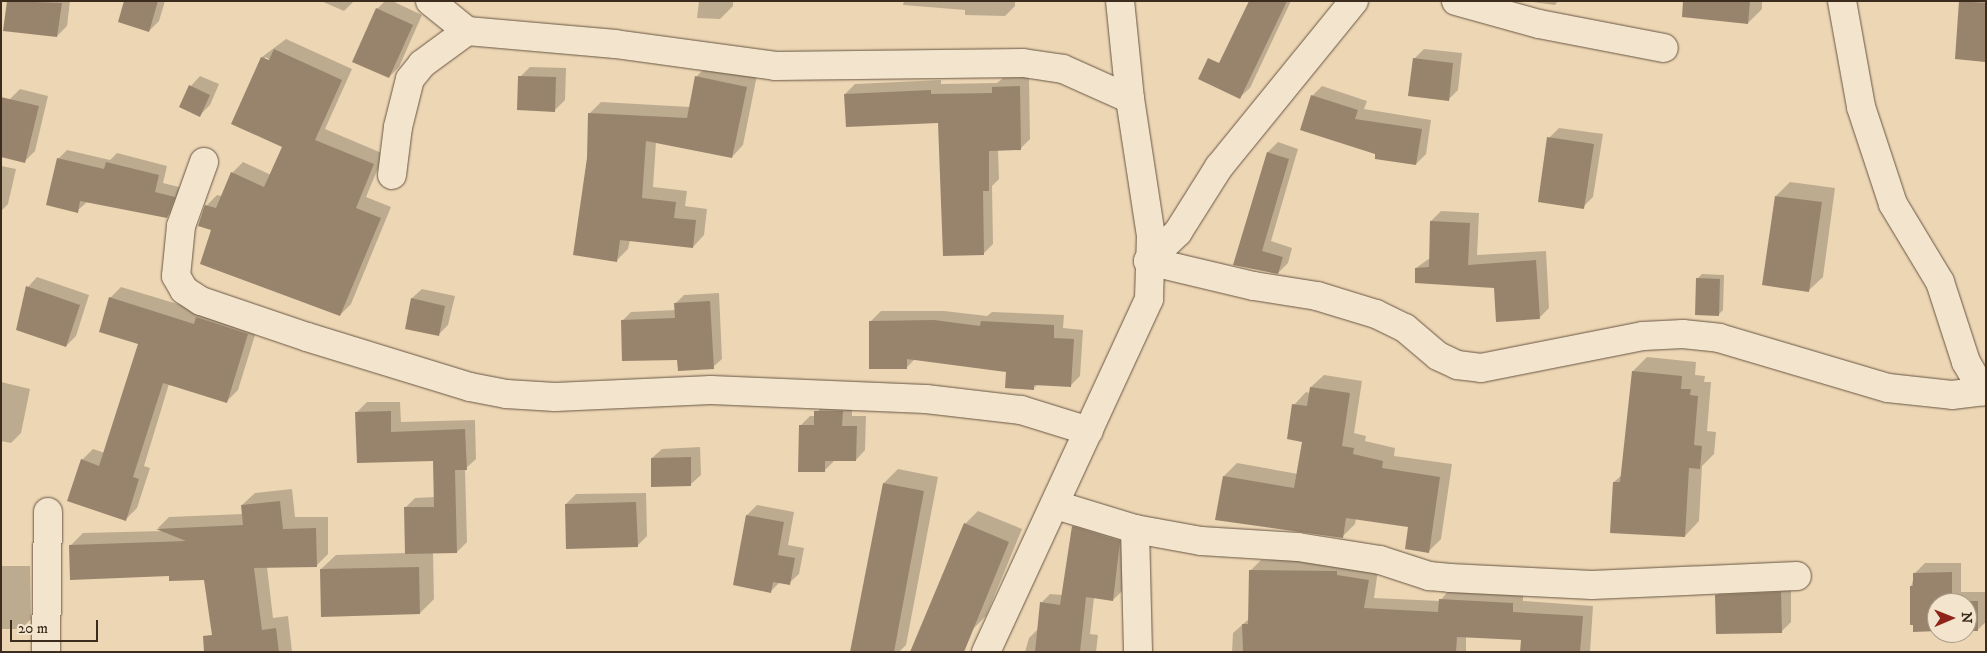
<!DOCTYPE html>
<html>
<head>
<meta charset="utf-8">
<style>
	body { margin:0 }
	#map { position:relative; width:1987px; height:653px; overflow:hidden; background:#edd6b4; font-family:"IM FELL DW Pica",serif }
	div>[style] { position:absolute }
	.shadow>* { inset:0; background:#0003 }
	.building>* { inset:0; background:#98846c }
	.roads { filter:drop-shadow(0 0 1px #685643) drop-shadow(0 0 1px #685643) }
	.minor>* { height:28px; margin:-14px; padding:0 14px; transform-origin:14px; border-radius:14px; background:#f3e4ce }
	span { translate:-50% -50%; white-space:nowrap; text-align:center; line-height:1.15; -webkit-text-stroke:4.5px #f3e4ce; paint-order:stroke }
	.frame { position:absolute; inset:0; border:2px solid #3b2c1d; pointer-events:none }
	.north { position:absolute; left:1927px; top:593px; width:50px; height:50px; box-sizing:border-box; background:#f3e4ce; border:1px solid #a99a87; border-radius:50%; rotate:89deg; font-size:14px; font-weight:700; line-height:20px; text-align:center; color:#3b2c1d }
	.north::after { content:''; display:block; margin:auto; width:18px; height:22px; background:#8f2418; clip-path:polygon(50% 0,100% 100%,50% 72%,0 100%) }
	.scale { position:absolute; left:10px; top:620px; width:88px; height:22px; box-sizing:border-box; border:2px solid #3b2c1d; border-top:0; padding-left:6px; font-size:15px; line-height:18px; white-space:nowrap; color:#3b2c1d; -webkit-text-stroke:4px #f3e4ce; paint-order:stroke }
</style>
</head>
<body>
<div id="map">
	<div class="shadow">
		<i style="clip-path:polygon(8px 1px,70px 1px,67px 26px,57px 36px)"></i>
		<i style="clip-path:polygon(125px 1px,165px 1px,159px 21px,149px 31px)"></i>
		<i style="clip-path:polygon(321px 1px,354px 1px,344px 11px)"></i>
		<i style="clip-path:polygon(385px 1px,392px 1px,422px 15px,399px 67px,389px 77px,377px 9px)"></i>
		<i style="clip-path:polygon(699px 1px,733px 1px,733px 6px,720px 19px,697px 18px)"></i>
		<i style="clip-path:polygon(904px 1px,1015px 1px,1015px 6px,1005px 16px,965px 15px,965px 10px,903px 5px)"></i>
		<i style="clip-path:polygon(1262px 1px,1291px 1px,1250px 88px,1240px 97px)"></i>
		<i style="clip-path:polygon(1525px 1px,1558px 1px,1555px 5px)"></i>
		<i style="clip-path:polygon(1691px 1px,1762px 1px,1762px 9px,1748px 23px)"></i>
		<i style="clip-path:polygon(1961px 1px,1986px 1px,1986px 62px,1956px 58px)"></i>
		<i style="clip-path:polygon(evenodd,286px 39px,352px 69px,325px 129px,384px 154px,366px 197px,391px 207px,351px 304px,340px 315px,213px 229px,206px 206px,217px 195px,222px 196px,232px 173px,243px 162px,271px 175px,284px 146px,262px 57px,286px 39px,265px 57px,275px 62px,265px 60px,265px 57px)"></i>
		<i style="clip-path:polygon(1424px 49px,1462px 53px,1458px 90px,1448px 100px,1414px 59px)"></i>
		<i style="clip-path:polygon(708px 65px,757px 75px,743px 145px,732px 157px,656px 142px,653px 187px,687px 191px,685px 206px,707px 209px,704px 235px,693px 247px,630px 240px,628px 249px,617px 260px,588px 158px,589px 114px,601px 102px,690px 107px,697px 76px)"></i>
		<i style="clip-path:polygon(530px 67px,566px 68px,565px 100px,555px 110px,520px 77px)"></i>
		<i style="clip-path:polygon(200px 76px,219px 84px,210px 105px,200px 115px,191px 86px)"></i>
		<i style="clip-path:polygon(1029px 77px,1030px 139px,1020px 149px,998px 150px,999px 179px,992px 186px,993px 244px,983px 254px,939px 122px,845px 94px,855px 84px,941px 80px,941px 84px,997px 83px,1003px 78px)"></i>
		<i style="clip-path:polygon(1322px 86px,1367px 101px,1364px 109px,1431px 120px,1426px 154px,1416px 164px,1377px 153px,1312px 96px)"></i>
		<i style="clip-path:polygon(20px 89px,48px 96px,35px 151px,25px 161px,1px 137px,10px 99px)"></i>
		<i style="clip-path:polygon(1559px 128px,1603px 134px,1593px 197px,1583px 207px,1549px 138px)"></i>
		<i style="clip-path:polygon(1278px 142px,1298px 149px,1271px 241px,1292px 248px,1288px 263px,1278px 273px,1235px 264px,1268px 152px)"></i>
		<i style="clip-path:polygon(67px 150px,110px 160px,117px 153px,167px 166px,163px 183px,183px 188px,176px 208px,167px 217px,87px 202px,77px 211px,58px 159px)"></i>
		<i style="clip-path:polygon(1px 166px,16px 169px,8px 204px,1px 211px)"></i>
		<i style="clip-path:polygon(1790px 182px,1835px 188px,1823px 277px,1808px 291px,1776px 196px)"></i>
		<i style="clip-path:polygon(1441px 211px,1479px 213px,1477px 255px,1546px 251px,1549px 308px,1539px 318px,1495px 287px,1416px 268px,1430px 258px,1431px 221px)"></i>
		<i style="clip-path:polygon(1702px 274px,1724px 275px,1723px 310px,1718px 315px,1697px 279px)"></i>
		<i style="clip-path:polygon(37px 277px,89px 295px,76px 336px,66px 346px,28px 287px)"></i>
		<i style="clip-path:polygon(121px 287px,204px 312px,259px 322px,238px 390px,226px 402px,169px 384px,144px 466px,150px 468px,137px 508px,125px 520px,82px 460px,93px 449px,105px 453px,140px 343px,110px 298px)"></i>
		<i style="clip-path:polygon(422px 289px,455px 296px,448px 325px,438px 335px,412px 298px)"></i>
		<i style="clip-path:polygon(719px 293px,722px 359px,713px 367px,678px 359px,622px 321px,631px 312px,676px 310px,675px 304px,684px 295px)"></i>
		<i style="clip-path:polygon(881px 311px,944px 311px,987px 316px,992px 312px,1064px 315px,1063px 328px,1083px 330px,1080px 376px,1070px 386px,1038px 384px,1034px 388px,1008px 371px,915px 359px,906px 368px,871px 321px)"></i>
		<i style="clip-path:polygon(1647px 357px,1696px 362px,1695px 375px,1705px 376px,1704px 382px,1711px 382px,1707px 431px,1716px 432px,1714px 454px,1702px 466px,1699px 521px,1685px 536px,1614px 482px,1622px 475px,1633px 371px)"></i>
		<i style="clip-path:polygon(1324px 375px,1362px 381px,1354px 433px,1366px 436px,1365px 441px,1395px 448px,1394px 456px,1452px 464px,1441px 539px,1428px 552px,1409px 526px,1356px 518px,1355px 524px,1342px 537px,1217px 518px,1224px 476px,1237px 463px,1298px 474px,1303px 441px,1294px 405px,1306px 392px,1310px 393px,1311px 387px)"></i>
		<i style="clip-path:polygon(1px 382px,30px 389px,21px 433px,11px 443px,1px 441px)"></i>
		<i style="clip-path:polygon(825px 401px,852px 402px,852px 416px,866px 416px,865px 450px,856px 460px,834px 461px,824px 471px,800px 426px,810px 416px,815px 416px)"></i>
		<i style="clip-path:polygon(367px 402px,400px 402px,401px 422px,475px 420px,476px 459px,465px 469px,467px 542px,457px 552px,433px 552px,434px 599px,420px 613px,321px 569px,336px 555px,407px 553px,405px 508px,415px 498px,435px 497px,434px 459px,357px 412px)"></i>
		<i style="clip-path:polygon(700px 447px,701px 475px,691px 484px,652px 458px,662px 449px)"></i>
		<i style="clip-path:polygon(898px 469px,938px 477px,906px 645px,899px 652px,852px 652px,884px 483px)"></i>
		<i style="clip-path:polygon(292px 489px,295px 517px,328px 517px,328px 554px,316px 566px,267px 567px,273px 618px,288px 616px,292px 652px,241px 652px,205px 578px,170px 575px,70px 546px,83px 533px,164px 531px,158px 528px,169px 517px,243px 514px,242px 505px,255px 493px)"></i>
		<i style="clip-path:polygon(646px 493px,647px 536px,637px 546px,566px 504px,576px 494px)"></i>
		<i style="clip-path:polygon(757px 505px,794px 512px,788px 545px,804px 548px,799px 574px,789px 583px,780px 582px,771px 591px,747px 515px)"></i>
		<i style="clip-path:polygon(978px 511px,1022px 529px,986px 616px,973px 629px,965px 524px)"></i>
		<i style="clip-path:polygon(1082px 517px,1128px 532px,1122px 591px,1113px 600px,1094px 597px,1090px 634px,1098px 635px,1096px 652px,1025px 652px,1029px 638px,1038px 629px,1041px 603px,1050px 594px,1063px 595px,1073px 527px)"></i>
		<i style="clip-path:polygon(1261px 560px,1347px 561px,1378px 570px,1374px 598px,1440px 601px,1450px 589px,1523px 592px,1523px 601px,1593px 606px,1590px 652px,1521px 652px,1522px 639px,1466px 636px,1466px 652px,1232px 652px,1233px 633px,1250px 618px,1250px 571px)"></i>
		<i style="clip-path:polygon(1925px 563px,1961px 563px,1961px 592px,1986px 592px,1986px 622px,1977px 630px,1967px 630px,1967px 603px,1937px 603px,1937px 630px,1911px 587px,1915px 573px)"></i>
		<i style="clip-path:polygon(1px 566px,30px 566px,31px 619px,21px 629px,1px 629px)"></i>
		<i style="clip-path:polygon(1791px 583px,1791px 622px,1781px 632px,1716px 596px,1726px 586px)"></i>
	</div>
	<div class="building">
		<i style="clip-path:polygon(7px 1px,62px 3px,57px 37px,3px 31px)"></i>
		<i style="clip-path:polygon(124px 1px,158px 1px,149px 32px,118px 22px)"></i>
		<i style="clip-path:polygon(1249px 1px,1287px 1px,1240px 99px,1198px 79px,1208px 58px,1219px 63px)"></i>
		<i style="clip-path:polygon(1683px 1px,1750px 1px,1748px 24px,1682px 17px)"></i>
		<i style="clip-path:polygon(1959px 1px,1986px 3px,1986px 62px,1955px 59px)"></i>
		<i style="clip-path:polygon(376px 8px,413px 25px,389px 78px,352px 62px)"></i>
		<i style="clip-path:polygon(274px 49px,342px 80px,315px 140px,374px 164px,356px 208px,381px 218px,340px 316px,200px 264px,211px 230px,198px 226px,205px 205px,216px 208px,231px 172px,264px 187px,282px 147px,231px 124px,261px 57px,269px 60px)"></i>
		<i style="clip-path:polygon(1413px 58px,1453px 63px,1449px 101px,1408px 96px)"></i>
		<i style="clip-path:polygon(518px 76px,556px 77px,555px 112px,517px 110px)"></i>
		<i style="clip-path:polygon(695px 76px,747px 87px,732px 158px,646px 141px,642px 198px,676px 202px,674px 218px,696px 220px,693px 248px,620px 240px,617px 262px,573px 255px,587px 158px,588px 113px,687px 118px)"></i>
		<i style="clip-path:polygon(189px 85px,210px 95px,200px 117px,179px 107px)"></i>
		<i style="clip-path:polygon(1020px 86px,1021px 150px,989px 151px,989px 191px,983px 191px,984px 255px,943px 256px,938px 123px,846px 127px,844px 94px,931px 90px,931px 94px,992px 93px,992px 87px)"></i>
		<i style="clip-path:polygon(1311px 95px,1358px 110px,1355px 119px,1422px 129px,1416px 165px,1375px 159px,1375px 154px,1300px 130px)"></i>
		<i style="clip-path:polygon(1px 97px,39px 106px,25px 163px,1px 157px)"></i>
		<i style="clip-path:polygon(1547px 137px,1594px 144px,1584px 209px,1538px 202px)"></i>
		<i style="clip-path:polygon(1267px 152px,1289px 159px,1262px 251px,1283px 257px,1278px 274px,1233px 265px)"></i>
		<i style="clip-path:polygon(57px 158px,104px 169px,106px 162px,159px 175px,155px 192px,175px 197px,167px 218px,80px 201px,78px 213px,46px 205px)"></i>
		<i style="clip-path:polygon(1775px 196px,1822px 202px,1809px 292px,1762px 285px)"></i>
		<i style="clip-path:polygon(1430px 221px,1470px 223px,1468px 265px,1536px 260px,1540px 319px,1496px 322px,1494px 288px,1415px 283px,1415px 268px,1429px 267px)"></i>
		<i style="clip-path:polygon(1696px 278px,1720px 279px,1719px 316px,1695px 315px)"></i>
		<i style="clip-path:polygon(26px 286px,80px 305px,66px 347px,16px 330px)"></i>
		<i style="clip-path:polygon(109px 297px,194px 324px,196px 317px,248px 334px,227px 403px,163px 383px,133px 477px,139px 479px,126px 521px,67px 501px,81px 459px,99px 466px,138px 344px,99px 332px)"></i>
		<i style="clip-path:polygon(411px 298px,445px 306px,439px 336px,405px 329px)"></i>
		<i style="clip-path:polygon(710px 301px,714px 369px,678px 371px,677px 360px,622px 361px,621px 320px,675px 318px,674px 303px)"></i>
		<i style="clip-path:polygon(934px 320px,980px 326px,981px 321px,1054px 325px,1054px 338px,1074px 339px,1071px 387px,1034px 385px,1034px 390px,1005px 388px,1006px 372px,907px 359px,907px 369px,869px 369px,869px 321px)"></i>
		<i style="clip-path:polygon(1632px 371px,1682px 376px,1681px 389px,1691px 389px,1690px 395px,1698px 396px,1694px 445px,1702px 446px,1700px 469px,1689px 468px,1685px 537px,1610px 533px,1613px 482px,1620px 482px)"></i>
		<i style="clip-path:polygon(1310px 387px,1350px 393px,1342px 446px,1354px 448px,1353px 454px,1383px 461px,1382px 468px,1440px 477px,1429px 553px,1405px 549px,1408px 527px,1346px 518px,1343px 538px,1215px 520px,1223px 476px,1294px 488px,1302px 442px,1287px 439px,1292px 404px,1307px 406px)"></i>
		<i style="clip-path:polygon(391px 411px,391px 432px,465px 429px,467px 470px,455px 470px,457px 553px,405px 554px,404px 507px,434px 507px,433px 461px,357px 463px,355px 412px)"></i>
		<i style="clip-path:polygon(814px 411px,843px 411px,842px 426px,857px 426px,856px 461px,825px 461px,825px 472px,798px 472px,799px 425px,814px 425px)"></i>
		<i style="clip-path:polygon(691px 457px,691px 486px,651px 487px,651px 458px)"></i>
		<i style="clip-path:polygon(883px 483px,924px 491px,894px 652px,850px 652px)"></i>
		<i style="clip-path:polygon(280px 501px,283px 529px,316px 528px,317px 567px,254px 568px,262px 630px,276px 628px,279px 652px,204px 652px,203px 636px,212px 635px,204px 580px,169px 581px,169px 576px,70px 580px,69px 545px,186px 541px,156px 529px,243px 525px,241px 505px)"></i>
		<i style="clip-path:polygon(636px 502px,638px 547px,566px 549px,565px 504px)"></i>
		<i style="clip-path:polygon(746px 515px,784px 522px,778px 555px,795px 558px,790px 585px,773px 582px,771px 593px,733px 585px)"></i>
		<i style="clip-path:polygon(964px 523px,1009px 542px,964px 652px,910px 652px)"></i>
		<i style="clip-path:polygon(1072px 526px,1120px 541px,1113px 601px,1086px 597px,1080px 652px,1035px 652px,1040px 602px,1060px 605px)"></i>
		<i style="clip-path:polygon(419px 567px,420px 614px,321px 617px,320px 569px)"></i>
		<i style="clip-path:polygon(1249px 570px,1337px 571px,1337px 575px,1369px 580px,1364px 608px,1438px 612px,1439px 599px,1513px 603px,1513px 612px,1583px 616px,1580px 652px,1520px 652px,1521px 640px,1457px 637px,1456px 652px,1243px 652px,1242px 624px,1248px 624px)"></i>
		<i style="clip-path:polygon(1952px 572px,1952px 601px,1978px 601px,1978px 631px,1967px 631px,1967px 603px,1937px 603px,1937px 631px,1913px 632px,1913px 625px,1910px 625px,1910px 586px,1913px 586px,1913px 573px)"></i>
		<i style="clip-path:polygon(1781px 592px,1782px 633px,1716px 634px,1715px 595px)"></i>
	</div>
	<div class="roads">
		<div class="minor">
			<i style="left:430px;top:1px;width:48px;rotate:39deg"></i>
			<i style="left:467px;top:31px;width:149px;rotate:5deg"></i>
			<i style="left:615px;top:44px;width:162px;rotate:7.8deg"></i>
			<i style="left:775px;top:66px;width:248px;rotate:-0.7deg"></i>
			<i style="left:1023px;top:63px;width:40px;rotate:8.5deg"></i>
			<i style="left:1063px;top:69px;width:73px;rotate:24.1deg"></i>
			<i style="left:1456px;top:1px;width:86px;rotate:15.5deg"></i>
			<i style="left:1539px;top:24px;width:127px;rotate:10.9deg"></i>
			<i style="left:1842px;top:1px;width:108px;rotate:79.8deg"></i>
			<i style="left:1861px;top:107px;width:102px;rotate:71.7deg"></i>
			<i style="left:1893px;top:204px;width:91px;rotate:58.9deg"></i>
			<i style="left:1940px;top:282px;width:84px;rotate:72deg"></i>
			<i style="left:1966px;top:362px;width:34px;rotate:60deg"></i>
			<i style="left:204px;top:162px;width:68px;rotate:109.8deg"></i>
			<i style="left:181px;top:226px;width:50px;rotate:95.7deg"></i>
			<i style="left:176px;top:276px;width:16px;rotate:60deg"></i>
			<i style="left:184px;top:290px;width:20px;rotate:33deg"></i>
			<i style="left:201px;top:301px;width:112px;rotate:18.8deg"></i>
			<i style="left:307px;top:337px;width:170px;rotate:17.1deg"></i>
			<i style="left:470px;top:387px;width:37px;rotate:11deg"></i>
			<i style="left:506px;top:394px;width:49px;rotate:3.5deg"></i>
			<i style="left:555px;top:397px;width:156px;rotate:-2.6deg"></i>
			<i style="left:711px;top:390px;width:215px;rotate:2.4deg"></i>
			<i style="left:926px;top:399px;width:96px;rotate:6.6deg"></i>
			<i style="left:1021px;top:410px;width:71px;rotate:17.2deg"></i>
			<i style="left:392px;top:175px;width:48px;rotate:-82.9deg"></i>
			<i style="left:398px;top:127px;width:49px;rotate:-76deg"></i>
			<i style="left:410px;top:79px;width:19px;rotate:-51deg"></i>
			<i style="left:422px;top:64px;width:56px;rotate:-36.3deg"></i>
			<i style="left:1148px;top:261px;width:109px;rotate:13.3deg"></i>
			<i style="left:1254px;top:286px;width:64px;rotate:9deg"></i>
			<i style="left:1317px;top:296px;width:62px;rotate:17deg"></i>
			<i style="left:1376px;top:314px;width:32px;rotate:26deg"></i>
			<i style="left:1405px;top:328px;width:43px;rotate:40.3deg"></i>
			<i style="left:1438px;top:356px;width:21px;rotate:25deg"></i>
			<i style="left:1457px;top:365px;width:24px;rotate:7deg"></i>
			<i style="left:1481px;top:368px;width:165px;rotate:-11.2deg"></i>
			<i style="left:1643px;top:336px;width:40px;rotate:-2.9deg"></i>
			<i style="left:1683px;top:334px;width:36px;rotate:6deg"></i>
			<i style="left:1719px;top:338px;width:176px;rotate:16.5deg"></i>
			<i style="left:1888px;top:388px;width:64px;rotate:6.2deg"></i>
			<i style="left:1952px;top:395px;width:34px;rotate:-7deg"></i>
			<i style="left:1148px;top:261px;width:42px;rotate:-44deg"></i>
			<i style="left:1178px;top:232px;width:77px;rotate:-57.8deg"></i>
			<i style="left:1219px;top:167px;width:214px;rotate:-50.9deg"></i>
			<i style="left:1056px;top:505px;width:83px;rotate:16.9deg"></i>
			<i style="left:1135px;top:529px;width:123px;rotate:88.6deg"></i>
			<i style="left:1135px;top:529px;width:67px;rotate:10.3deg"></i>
			<i style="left:1201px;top:541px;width:97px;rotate:3.5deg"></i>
			<i style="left:1298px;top:547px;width:83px;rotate:9deg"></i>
			<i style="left:1380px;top:560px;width:52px;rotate:18.1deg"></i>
			<i style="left:1429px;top:576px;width:21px;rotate:5deg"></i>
			<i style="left:1450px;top:578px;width:142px;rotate:2.8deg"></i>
			<i style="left:1592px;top:585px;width:205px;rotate:-2.5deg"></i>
			<i style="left:46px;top:652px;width:140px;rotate:-89.2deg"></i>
			<i style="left:986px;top:652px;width:389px;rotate:-65.2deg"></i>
			<i style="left:1149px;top:299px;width:63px;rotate:-88.2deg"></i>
			<i style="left:1151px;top:236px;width:139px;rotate:-98.7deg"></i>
			<i style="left:1130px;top:99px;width:99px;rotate:-95.8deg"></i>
		</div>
	</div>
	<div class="frame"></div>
	<div class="north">N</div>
	<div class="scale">20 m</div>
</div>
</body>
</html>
